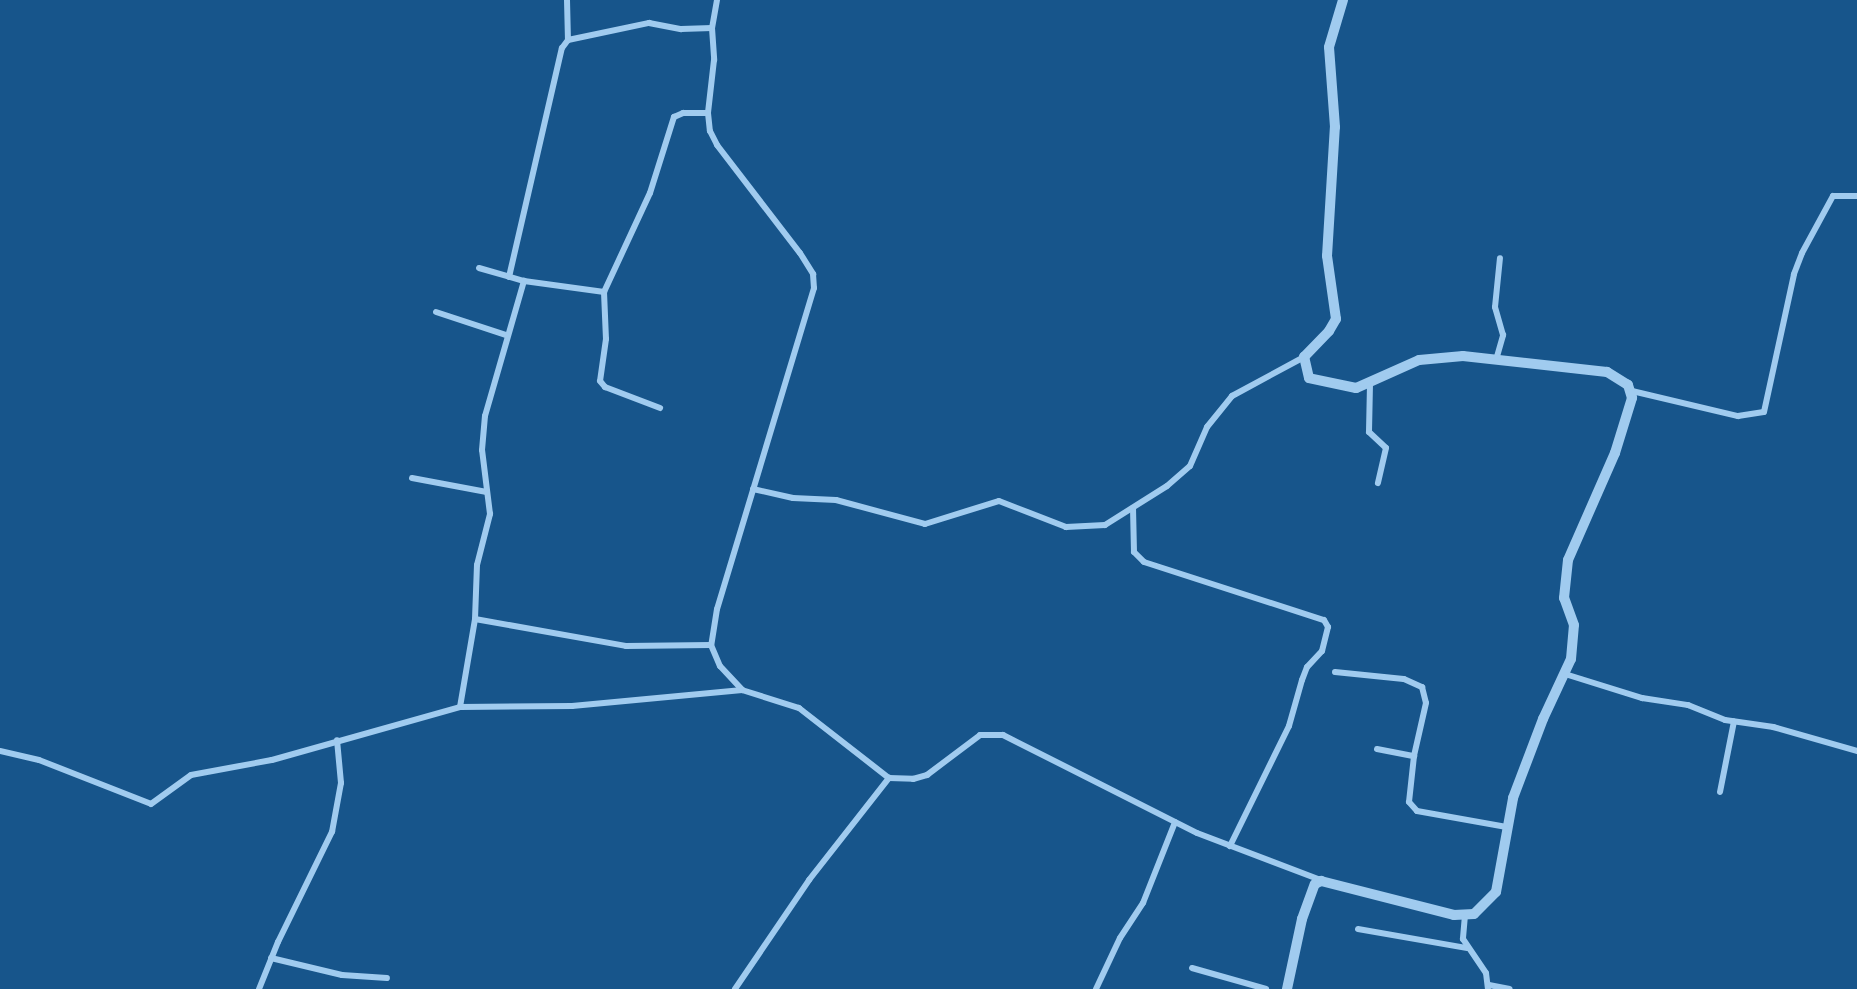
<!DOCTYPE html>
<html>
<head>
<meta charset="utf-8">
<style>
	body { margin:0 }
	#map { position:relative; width:1857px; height:989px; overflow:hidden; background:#17558b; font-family:"Fira Sans Condensed",sans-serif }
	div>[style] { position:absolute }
	.minor>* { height:6px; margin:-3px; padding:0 3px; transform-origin:3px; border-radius:3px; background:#a0cbef }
	.tertiary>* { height:10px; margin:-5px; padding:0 5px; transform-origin:5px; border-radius:5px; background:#a0cbef }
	span { translate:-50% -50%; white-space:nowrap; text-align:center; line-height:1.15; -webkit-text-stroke:4.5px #17558b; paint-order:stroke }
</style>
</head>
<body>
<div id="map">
	<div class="minor">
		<i style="left:567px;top:0;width:40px;rotate:88.6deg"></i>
		<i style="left:717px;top:0;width:28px;rotate:100deg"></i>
		<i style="left:712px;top:28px;width:32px;rotate:86deg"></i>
		<i style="left:714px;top:60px;width:53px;rotate:96.5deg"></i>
		<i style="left:708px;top:113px;width:18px;rotate:84deg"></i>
		<i style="left:710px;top:131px;width:16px;rotate:63deg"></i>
		<i style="left:717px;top:145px;width:136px;rotate:52.5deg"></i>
		<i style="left:800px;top:253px;width:25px;rotate:58deg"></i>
		<i style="left:813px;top:274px;width:14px;rotate:86deg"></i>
		<i style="left:814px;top:288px;width:335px;rotate:106.8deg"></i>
		<i style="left:717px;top:609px;width:36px;rotate:99deg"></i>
		<i style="left:711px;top:645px;width:23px;rotate:67deg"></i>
		<i style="left:720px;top:666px;width:33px;rotate:47deg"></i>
		<i style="left:742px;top:690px;width:60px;rotate:17.5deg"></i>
		<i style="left:799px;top:708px;width:114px;rotate:37.9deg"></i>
		<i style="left:889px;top:778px;width:24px;rotate:2deg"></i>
		<i style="left:913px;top:779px;width:15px;rotate:-16deg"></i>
		<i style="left:927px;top:775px;width:66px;rotate:-37deg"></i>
		<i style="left:980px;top:735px;width:23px"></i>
		<i style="left:1003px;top:735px;width:217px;rotate:26.8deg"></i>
		<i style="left:1197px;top:833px;width:133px;rotate:20.8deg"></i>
		<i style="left:479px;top:268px;width:47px;rotate:16.1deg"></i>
		<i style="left:524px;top:281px;width:81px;rotate:7.8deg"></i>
		<i style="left:604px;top:292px;width:109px;rotate:-65.1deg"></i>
		<i style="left:650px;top:193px;width:80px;rotate:-72.5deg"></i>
		<i style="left:674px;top:117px;width:10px;rotate:-24deg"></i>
		<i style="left:683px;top:113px;width:25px"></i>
		<i style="left:509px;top:277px;width:235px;rotate:-77deg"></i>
		<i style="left:562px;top:48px;width:10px;rotate:-53deg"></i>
		<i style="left:568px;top:40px;width:83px;rotate:-11.9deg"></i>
		<i style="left:649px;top:23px;width:33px;rotate:11deg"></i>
		<i style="left:681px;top:29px;width:31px;rotate:-2deg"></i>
		<i style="left:604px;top:292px;width:47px;rotate:87.6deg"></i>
		<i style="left:606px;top:339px;width:42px;rotate:98.1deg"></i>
		<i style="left:600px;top:381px;width:8px;rotate:50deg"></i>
		<i style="left:605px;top:387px;width:59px;rotate:20.9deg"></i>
		<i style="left:436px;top:312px;width:74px;rotate:18.2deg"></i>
		<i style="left:1496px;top:360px;width:26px;rotate:-74deg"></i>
		<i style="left:1503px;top:335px;width:29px;rotate:-106deg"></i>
		<i style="left:1495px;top:307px;width:49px;rotate:-84.2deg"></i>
		<i style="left:1370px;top:384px;width:48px;rotate:91.2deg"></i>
		<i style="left:1369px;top:432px;width:23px;rotate:43deg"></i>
		<i style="left:1386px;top:448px;width:36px;rotate:103deg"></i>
		<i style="left:1632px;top:391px;width:109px;rotate:13.3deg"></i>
		<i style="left:1738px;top:416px;width:26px;rotate:-9deg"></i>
		<i style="left:1764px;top:412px;width:141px;rotate:-77.7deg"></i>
		<i style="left:1794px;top:274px;width:22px;rotate:-69deg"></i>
		<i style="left:1802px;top:253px;width:65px;rotate:-61.5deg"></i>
		<i style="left:1833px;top:196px;width:24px"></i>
		<i style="left:412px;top:478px;width:76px;rotate:10.6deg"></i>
		<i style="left:753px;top:489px;width:41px;rotate:12.7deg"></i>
		<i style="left:793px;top:498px;width:43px;rotate:2.7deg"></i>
		<i style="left:836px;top:500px;width:92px;rotate:15.1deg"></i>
		<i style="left:925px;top:524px;width:77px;rotate:-17.3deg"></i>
		<i style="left:999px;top:501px;width:72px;rotate:21.2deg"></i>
		<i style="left:1066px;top:527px;width:39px;rotate:-3deg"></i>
		<i style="left:1105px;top:525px;width:73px;rotate:-32.2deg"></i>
		<i style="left:1167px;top:486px;width:30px;rotate:-41deg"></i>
		<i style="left:1190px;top:466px;width:43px;rotate:-66.4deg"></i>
		<i style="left:1207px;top:427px;width:40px;rotate:-51deg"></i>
		<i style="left:1232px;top:396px;width:82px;rotate:-28.4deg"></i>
		<i style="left:1133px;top:508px;width:44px;rotate:88.7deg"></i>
		<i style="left:1134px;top:552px;width:14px;rotate:45deg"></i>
		<i style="left:1144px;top:562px;width:189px;rotate:17.9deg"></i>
		<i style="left:1324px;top:620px;width:8px;rotate:60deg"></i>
		<i style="left:1328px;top:627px;width:25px;rotate:104deg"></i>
		<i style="left:1322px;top:651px;width:22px;rotate:133deg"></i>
		<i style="left:1307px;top:667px;width:14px;rotate:111deg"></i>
		<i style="left:1302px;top:680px;width:48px;rotate:105.8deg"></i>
		<i style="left:1289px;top:726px;width:134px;rotate:116.2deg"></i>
		<i style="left:475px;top:619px;width:153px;rotate:10.1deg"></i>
		<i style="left:626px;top:646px;width:85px;rotate:-0.7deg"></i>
		<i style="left:1335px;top:672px;width:69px;rotate:5.8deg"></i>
		<i style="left:1404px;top:679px;width:20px;rotate:24deg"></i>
		<i style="left:1422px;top:687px;width:16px;rotate:76deg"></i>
		<i style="left:1426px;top:703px;width:54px;rotate:102.8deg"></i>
		<i style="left:1565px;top:674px;width:81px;rotate:17.3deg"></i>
		<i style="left:1642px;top:698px;width:47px;rotate:8.7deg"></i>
		<i style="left:1688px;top:705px;width:40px;rotate:22deg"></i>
		<i style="left:1725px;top:720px;width:49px;rotate:8.3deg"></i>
		<i style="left:1773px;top:727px;width:87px;rotate:15.9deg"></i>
		<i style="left:460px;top:707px;width:89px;rotate:-80.3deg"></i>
		<i style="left:475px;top:619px;width:54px;rotate:-87.9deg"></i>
		<i style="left:477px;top:565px;width:53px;rotate:-75.7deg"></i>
		<i style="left:490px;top:514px;width:64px;rotate:-97.1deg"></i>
		<i style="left:482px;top:450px;width:34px;rotate:-85deg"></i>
		<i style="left:485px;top:416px;width:141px;rotate:-73.9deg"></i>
		<i style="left:1377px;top:749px;width:38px;rotate:11deg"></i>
		<i style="left:1414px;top:756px;width:46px;rotate:96.2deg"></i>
		<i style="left:1409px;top:802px;width:12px;rotate:48deg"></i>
		<i style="left:1417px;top:811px;width:91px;rotate:10.1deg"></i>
		<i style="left:0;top:751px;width:40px;rotate:13deg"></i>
		<i style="left:39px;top:760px;width:120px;rotate:21.4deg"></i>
		<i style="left:151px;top:804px;width:49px;rotate:-35.9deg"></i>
		<i style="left:191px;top:775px;width:82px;rotate:-10.5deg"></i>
		<i style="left:272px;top:760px;width:195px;rotate:-15.7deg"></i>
		<i style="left:460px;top:707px;width:112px;rotate:-0.5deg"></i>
		<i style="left:572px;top:706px;width:171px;rotate:-5.4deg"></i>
		<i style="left:1720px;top:792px;width:72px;rotate:-78.8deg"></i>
		<i style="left:1465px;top:915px;width:24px;rotate:95deg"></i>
		<i style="left:1463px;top:939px;width:41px;rotate:55.9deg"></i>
		<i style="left:1486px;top:973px;width:16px;rotate:83deg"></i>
		<i style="left:1358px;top:929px;width:111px;rotate:9.9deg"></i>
		<i style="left:271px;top:958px;width:73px;rotate:13.5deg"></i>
		<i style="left:342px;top:975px;width:45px;rotate:3.8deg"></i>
		<i style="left:1192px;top:968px;width:77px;rotate:15.8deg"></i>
		<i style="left:1489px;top:985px;width:21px;rotate:11deg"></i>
		<i style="left:259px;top:989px;width:51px;rotate:-68deg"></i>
		<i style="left:278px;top:942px;width:123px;rotate:-63.9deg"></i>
		<i style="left:332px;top:832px;width:50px;rotate:-79.6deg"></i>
		<i style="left:341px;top:783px;width:43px;rotate:-95.3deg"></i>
		<i style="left:735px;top:989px;width:132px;rotate:-55.8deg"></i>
		<i style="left:809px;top:880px;width:130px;rotate:-51.9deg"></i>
		<i style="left:1096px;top:989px;width:56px;rotate:-64.8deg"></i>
		<i style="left:1120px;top:938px;width:42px;rotate:-56.7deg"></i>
		<i style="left:1143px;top:903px;width:87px;rotate:-68.4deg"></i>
	</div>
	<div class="tertiary">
		<i style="left:1287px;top:989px;width:72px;rotate:-77.9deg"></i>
		<i style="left:1302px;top:919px;width:37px;rotate:-70deg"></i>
		<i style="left:1315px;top:884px;width:7px;rotate:-27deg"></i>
		<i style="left:1321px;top:881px;width:137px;rotate:14.3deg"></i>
		<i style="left:1454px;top:915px;width:20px;rotate:-3deg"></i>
		<i style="left:1474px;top:914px;width:31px;rotate:-45deg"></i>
		<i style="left:1496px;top:892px;width:96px;rotate:-79.7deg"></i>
		<i style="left:1513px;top:798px;width:85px;rotate:-69.2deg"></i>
		<i style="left:1543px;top:719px;width:66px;rotate:-65deg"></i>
		<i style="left:1571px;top:659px;width:34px;rotate:-85deg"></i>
		<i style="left:1574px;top:625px;width:29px;rotate:-110deg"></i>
		<i style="left:1564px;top:598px;width:38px;rotate:-84deg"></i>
		<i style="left:1568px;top:560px;width:117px;rotate:-66.3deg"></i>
		<i style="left:1615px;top:453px;width:58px;rotate:-72.8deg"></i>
		<i style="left:1632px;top:398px;width:14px;rotate:-107deg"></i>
		<i style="left:1628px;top:385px;width:25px;rotate:-148deg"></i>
		<i style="left:1607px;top:372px;width:145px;rotate:-173.7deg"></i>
		<i style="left:1463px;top:356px;width:44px;rotate:174.8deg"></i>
		<i style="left:1419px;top:360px;width:69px;rotate:156deg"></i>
		<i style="left:1356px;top:388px;width:48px;rotate:-168deg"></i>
		<i style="left:1309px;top:378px;width:22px;rotate:-103deg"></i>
		<i style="left:1304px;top:357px;width:36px;rotate:-46deg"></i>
		<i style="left:1329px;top:331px;width:14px;rotate:-60deg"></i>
		<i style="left:1336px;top:319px;width:64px;rotate:-98.1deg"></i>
		<i style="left:1327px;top:256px;width:129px;rotate:-86.5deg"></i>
		<i style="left:1335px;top:127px;width:80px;rotate:-94.3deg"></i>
		<i style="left:1329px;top:47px;width:49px;rotate:-73.4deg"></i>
	</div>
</div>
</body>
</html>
